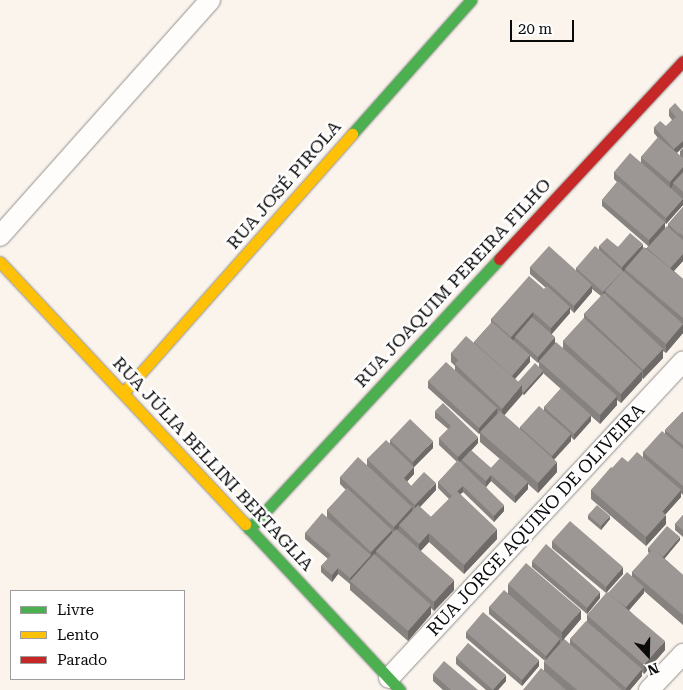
<!DOCTYPE html>
<html>
<head>
<meta charset="utf-8">
<style>
	body { margin:0 }
	#map { position:relative; width:683px; height:690px; overflow:hidden; background:#faf4ed; font-family:"Roboto Serif",serif }
	div>[style] { position:absolute }
	.roads { filter:drop-shadow(0 0 1px #928f8c) drop-shadow(0 0 1px #928f8c) }
	.street>* { height:20px; margin:-10px; padding:0 10px; transform-origin:10px; border-radius:10px; background:#fefdfc }
	.fast>* { height:11px; margin:-5.5px; padding:0 5.5px; transform-origin:5.5px; border-radius:5.5px; background:#4caf50 }
	.slow>* { height:11px; margin:-5.5px; padding:0 5.5px; transform-origin:5.5px; border-radius:5.5px; background:#ffc107 }
	.jam>* { height:11px; margin:-5.5px; padding:0 5.5px; transform-origin:5.5px; border-radius:5.5px; background:#c62828 }
	.wall>* { inset:0; background:#86827f }
	.shaded-wall>* { inset:0; background:#6d6a68 }
	.building>* { inset:0; background:#9c9794 }
	span { translate:-50% -50%; white-space:nowrap; text-align:center; line-height:1.15; -webkit-text-stroke:5px #fff; paint-order:stroke }
	.street-label { font-size:18px; color:#0a0a0a }
	.legend { position:absolute; left:10px; top:590px; width:175px; height:90px; box-sizing:border-box; background:#fff; border:1px solid #9d9d9d; margin:0; padding:6px 9px; list-style:none; font-size:15px; color:#0a0a0a }
	.legend li { display:flex; align-items:center; gap:10px; height:25px }
	.legend b { width:25px; border:1px solid #9d9d9d }
	.north { position:absolute; left:623px; top:630px; width:50px; height:50px; -webkit-text-stroke:4px #fff; paint-order:stroke; rotate:159deg; font-size:14px; font-weight:700; line-height:20px; text-align:center; color:#0a0a0a }
	.north::after { content:''; display:block; margin:auto; width:18px; height:22px; background:#0a0a0a; clip-path:polygon(50% 0,100% 100%,50% 72%,0 100%) }
	.scale { position:absolute; left:510px; top:20px; width:64px; height:22px; box-sizing:border-box; border:2px solid #0a0a0a; border-top:0; padding-left:6px; font-size:15px; line-height:18px; white-space:nowrap; color:#0a0a0a; -webkit-text-stroke:4px #fff; paint-order:stroke }
</style>
</head>
<body>
<div id="map">
	<div class="roads">
		<div class="street">
			<i style="left:0;top:236px;width:316px;rotate:-48.3deg"></i>
			<i style="left:389px;top:678px;width:432px;rotate:-47.1deg"></i>
			<i style="left:649px;top:690px;width:50px;rotate:-46.6deg"></i>
		</div>
		<div class="fast">
			<i style="left:352px;top:134px;width:179px;rotate:-48.4deg"></i>
			<i style="left:245px;top:524px;width:227px;rotate:47deg"></i>
			<i style="left:249px;top:529px;width:368px;rotate:-47.2deg"></i>
		</div>
		<div class="slow">
			<i style="left:0;top:262px;width:359px;rotate:46.9deg"></i>
			<i style="left:123px;top:393px;width:346px;rotate:-48.5deg"></i>
		</div>
		<div class="jam">
			<i style="left:499px;top:259px;width:270px;rotate:-47.1deg"></i>
		</div>
	</div>
	<div class="wall">
		<i style="clip-path:polygon(evenodd,669px 109px,683px 112px,683px 147px,677px 153px,680px 156px,680px 151px,683px 148px,683px 205px,666px 224px,665px 223px,665px 228px,668px 227px,668px 224px,683px 207px,683px 261px,674px 271px,683px 279px,683px 333px,666px 353px,663px 351px,663px 358px,643px 379px,642px 378px,642px 380px,621px 403px,617px 400px,617px 405px,600px 424px,591px 416px,591px 421px,574px 440px,571px 437px,571px 441px,554px 459px,557px 472px,538px 493px,528px 484px,528px 489px,515px 503px,491px 481px,486px 487px,504px 511px,494px 522px,463px 492px,460px 494px,497px 539px,464px 574px,429px 542px,420px 551px,454px 590px,434px 611px,431px 608px,431px 614px,408px 641px,350px 590px,350px 584px,338px 574px,332px 582px,321px 572px,321px 566px,328px 559px,305px 539px,305px 533px,327px 517px,327px 510px,346px 490px,340px 484px,340px 477px,367px 465px,367px 459px,390px 443px,390px 440px,433px 448px,414px 467px,414px 474px,407px 481px,411px 486px,436px 490px,420px 507px,431px 517px,449px 499px,438px 488px,438px 482px,457px 462px,439px 445px,439px 438px,448px 429px,435px 418px,435px 411px,478px 443px,471px 451px,491px 468px,500px 459px,480px 442px,480px 433px,479px 434px,428px 388px,428px 381px,455px 370px,455px 366px,451px 362px,451px 353px,474px 344px,474px 342px,491px 323px,491px 319px,544px 289px,546px 288px,530px 274px,530px 267px,576px 271px,576px 268px,599px 250px,599px 246px,647px 248px,648px 246px,602px 206px,602px 200px,617px 182px,614px 179px,614px 172px,641px 162px,641px 157px,658px 138px,654px 133px,654px 127px,666px 126px,672px 120px,669px 116px,669px 109px,592px 289px,601px 296px,584px 314px,584px 318px,563px 341px,563px 348px,555px 343px,551px 334px,570px 313px,570px 309px,574px 313px,592px 292px,592px 289px,669px 109px,530px 356px,538px 363px,539px 362px,539px 368px,518px 382px,515px 379px,530px 362px,530px 356px,669px 109px,543px 373px,561px 389px,544px 407px,544px 410px,520px 427px,520px 429px,504px 415px,522px 394px,524px 395px,543px 373px)"></i>
		<i style="clip-path:polygon(683px 412px,683px 495px,681px 493px,681px 497px,665px 515px,666px 524px,646px 546px,591px 499px,591px 490px,612px 468px,628px 462px,643px 458px,643px 452px,665px 434px,665px 430px)"></i>
		<i style="clip-path:polygon(588px 515px,610px 519px,601px 530px,588px 519px)"></i>
		<i style="clip-path:polygon(683px 515px,683px 537px,675px 530px,675px 524px)"></i>
		<i style="clip-path:polygon(680px 540px,664px 558px,683px 575px,683px 625px,644px 591px,644px 593px,629px 610px,665px 650px,644px 674px,642px 672px,642px 676px,630px 690px,523px 690px,544px 670px,544px 662px,545px 661px,489px 614px,489px 607px,508px 593px,508px 584px,581px 619px,564px 639px,570px 644px,570px 639px,587px 621px,587px 615px,608px 593px,632px 577px,632px 572px,649px 553px,648px 552px,648px 548px)"></i>
		<i style="clip-path:polygon(552px 541px,623px 574px,606px 593px,552px 548px)"></i>
		<i style="clip-path:polygon(532px 561px,600px 598px,587px 614px,532px 567px)"></i>
		<i style="clip-path:polygon(466px 632px,539px 666px,522px 686px,466px 638px)"></i>
		<i style="clip-path:polygon(456px 657px,506px 681px,498px 690px,486px 690px,456px 664px)"></i>
		<i style="clip-path:polygon(433px 674px,478px 690px,443px 690px,433px 681px)"></i>
	</div>
	<div class="shaded-wall">
		<i style="clip-path:polygon(683px 141px,683px 147px,674px 155px,674px 149px)"></i>
		<i style="clip-path:polygon(683px 167px,683px 174px,673px 183px,673px 185px,670px 189px,670px 182px)"></i>
		<i style="clip-path:polygon(683px 199px,683px 205px,666px 224px,666px 218px)"></i>
		<i style="clip-path:polygon(665px 222px,665px 229px,649px 247px,649px 240px)"></i>
		<i style="clip-path:polygon(643px 244px,643px 251px,605px 291px,605px 296px,603px 299px,603px 292px,622px 271px,622px 267px)"></i>
		<i style="clip-path:polygon(683px 254px,683px 261px,670px 275px,670px 269px)"></i>
		<i style="clip-path:polygon(592px 285px,592px 292px,574px 313px,574px 306px)"></i>
		<i style="clip-path:polygon(570px 307px,570px 313px,551px 335px,551px 328px)"></i>
		<i style="clip-path:polygon(533px 312px,533px 319px,515px 337px,515px 338px,511px 343px,511px 337px)"></i>
		<i style="clip-path:polygon(683px 324px,683px 333px,666px 353px,666px 344px)"></i>
		<i style="clip-path:polygon(555px 337px,555px 344px,539px 361px,538px 363px,538px 357px)"></i>
		<i style="clip-path:polygon(663px 349px,663px 358px,643px 379px,643px 370px)"></i>
		<i style="clip-path:polygon(530px 355px,530px 362px,512px 382px,512px 376px)"></i>
		<i style="clip-path:polygon(543px 371px,543px 374px,524px 395px,524px 392px)"></i>
		<i style="clip-path:polygon(642px 371px,642px 380px,621px 403px,621px 394px)"></i>
		<i style="clip-path:polygon(522px 385px,522px 395px,502px 418px,502px 409px)"></i>
		<i style="clip-path:polygon(617px 396px,617px 405px,600px 424px,600px 415px)"></i>
		<i style="clip-path:polygon(497px 408px,497px 415px,479px 434px,479px 428px)"></i>
		<i style="clip-path:polygon(591px 415px,591px 421px,574px 440px,574px 434px)"></i>
		<i style="clip-path:polygon(571px 434px,571px 441px,552px 462px,552px 456px)"></i>
		<i style="clip-path:polygon(478px 437px,478px 443px,458px 464px,458px 457px)"></i>
		<i style="clip-path:polygon(433px 441px,433px 448px,413px 468px,413px 462px)"></i>
		<i style="clip-path:polygon(557px 462px,557px 472px,538px 493px,538px 483px)"></i>
		<i style="clip-path:polygon(414px 467px,414px 474px,404px 485px,404px 478px)"></i>
		<i style="clip-path:polygon(491px 475px,491px 481px,486px 487px,486px 481px)"></i>
		<i style="clip-path:polygon(528px 482px,528px 489px,515px 503px,515px 496px)"></i>
		<i style="clip-path:polygon(436px 483px,436px 490px,415px 512px,415px 505px)"></i>
		<i style="clip-path:polygon(463px 486px,463px 492px,452px 502px,452px 496px)"></i>
		<i style="clip-path:polygon(681px 490px,681px 497px,662px 518px,662px 512px)"></i>
		<i style="clip-path:polygon(504px 505px,504px 511px,494px 522px,494px 516px)"></i>
		<i style="clip-path:polygon(412px 507px,412px 513px,399px 525px,399px 528px,394px 533px,394px 527px)"></i>
		<i style="clip-path:polygon(666px 515px,666px 524px,646px 546px,646px 537px)"></i>
		<i style="clip-path:polygon(610px 516px,610px 519px,601px 530px,601px 526px)"></i>
		<i style="clip-path:polygon(497px 529px,497px 539px,464px 574px,464px 565px)"></i>
		<i style="clip-path:polygon(392px 530px,392px 536px,376px 551px,376px 553px,371px 558px,371px 552px)"></i>
		<i style="clip-path:polygon(429px 533px,429px 542px,419px 553px,419px 544px)"></i>
		<i style="clip-path:polygon(680px 537px,680px 540px,661px 563px,661px 559px)"></i>
		<i style="clip-path:polygon(371px 555px,371px 562px,350px 581px,350px 584px,350px 578px)"></i>
		<i style="clip-path:polygon(623px 567px,623px 574px,606px 593px,606px 587px)"></i>
		<i style="clip-path:polygon(338px 568px,338px 574px,332px 582px,332px 575px)"></i>
		<i style="clip-path:polygon(454px 580px,454px 590px,434px 611px,434px 602px)"></i>
		<i style="clip-path:polygon(644px 587px,644px 593px,625px 615px,625px 608px)"></i>
		<i style="clip-path:polygon(600px 592px,600px 598px,587px 614px,587px 608px)"></i>
		<i style="clip-path:polygon(431px 605px,431px 614px,408px 641px,408px 631px)"></i>
		<i style="clip-path:polygon(581px 610px,581px 619px,562px 641px,562px 632px)"></i>
		<i style="clip-path:polygon(560px 639px,560px 645px,546px 662px,546px 656px)"></i>
		<i style="clip-path:polygon(665px 641px,665px 650px,644px 674px,644px 665px)"></i>
		<i style="clip-path:polygon(539px 660px,539px 666px,522px 686px,522px 680px)"></i>
		<i style="clip-path:polygon(642px 669px,642px 676px,630px 690px,626px 690px,626px 688px)"></i>
		<i style="clip-path:polygon(506px 675px,506px 681px,498px 690px,493px 690px)"></i>
	</div>
	<div class="building">
		<i style="clip-path:polygon(675px 103px,683px 112px,683px 141px,674px 149px,654px 127px,660px 121px,666px 126px,676px 117px,669px 109px)"></i>
		<i style="clip-path:polygon(658px 137px,683px 158px,683px 167px,670px 182px,641px 157px)"></i>
		<i style="clip-path:polygon(630px 153px,683px 199px,666px 218px,614px 172px)"></i>
		<i style="clip-path:polygon(683px 172px,683px 192px,673px 183px)"></i>
		<i style="clip-path:polygon(618px 181px,665px 222px,649px 240px,602px 200px)"></i>
		<i style="clip-path:polygon(683px 207px,683px 228px,679px 232px,680px 233px,679px 234px,668px 224px)"></i>
		<i style="clip-path:polygon(667px 226px,683px 240px,683px 254px,670px 268px,647px 248px)"></i>
		<i style="clip-path:polygon(683px 228px,683px 236px,679px 232px)"></i>
		<i style="clip-path:polygon(630px 233px,643px 244px,622px 267px,599px 246px,607px 238px,618px 247px)"></i>
		<i style="clip-path:polygon(549px 246px,592px 285px,574px 306px,530px 267px)"></i>
		<i style="clip-path:polygon(595px 246px,623px 271px,603px 292px,576px 268px)"></i>
		<i style="clip-path:polygon(644px 247px,683px 279px,683px 318px,625px 269px)"></i>
		<i style="clip-path:polygon(623px 271px,683px 324px,666px 344px,605px 291px)"></i>
		<i style="clip-path:polygon(529px 276px,544px 289px,547px 286px,570px 307px,551px 328px,533px 312px,511px 337px,491px 319px)"></i>
		<i style="clip-path:polygon(604px 293px,663px 349px,643px 370px,584px 314px)"></i>
		<i style="clip-path:polygon(532px 317px,555px 337px,538px 357px,515px 337px)"></i>
		<i style="clip-path:polygon(584px 318px,642px 371px,621px 394px,563px 341px)"></i>
		<i style="clip-path:polygon(492px 322px,530px 355px,512px 376px,474px 342px)"></i>
		<i style="clip-path:polygon(466px 336px,522px 385px,502px 409px,455px 364px,458px 360px,451px 353px)"></i>
		<i style="clip-path:polygon(556px 342px,617px 396px,600px 415px,539px 361px)"></i>
		<i style="clip-path:polygon(446px 362px,497px 408px,479px 428px,428px 381px)"></i>
		<i style="clip-path:polygon(535px 363px,543px 371px,524px 392px,522px 391px,522px 385px,518px 382px)"></i>
		<i style="clip-path:polygon(561px 388px,591px 415px,574px 434px,544px 407px)"></i>
		<i style="clip-path:polygon(443px 403px,478px 437px,458px 457px,439px 438px,451px 426px,435px 411px)"></i>
		<i style="clip-path:polygon(539px 406px,571px 434px,552px 456px,520px 427px)"></i>
		<i style="clip-path:polygon(500px 411px,557px 462px,538px 483px,480px 432px)"></i>
		<i style="clip-path:polygon(682px 412px,683px 412px,683px 445px,665px 430px)"></i>
		<i style="clip-path:polygon(410px 419px,433px 441px,413px 462px,390px 440px)"></i>
		<i style="clip-path:polygon(662px 431px,683px 449px,683px 486px,643px 452px)"></i>
		<i style="clip-path:polygon(386px 440px,414px 467px,404px 478px,411px 486px,424px 472px,436px 483px,415px 505px,367px 459px)"></i>
		<i style="clip-path:polygon(471px 450px,491px 468px,500px 458px,528px 482px,515px 496px,491px 475px,486px 481px,462px 460px)"></i>
		<i style="clip-path:polygon(637px 452px,681px 490px,662px 512px,612px 468px,622px 457px,628px 462px)"></i>
		<i style="clip-path:polygon(358px 457px,412px 507px,394px 527px,340px 477px)"></i>
		<i style="clip-path:polygon(458px 460px,504px 505px,494px 516px,463px 486px,452px 496px,438px 482px)"></i>
		<i style="clip-path:polygon(611px 467px,666px 515px,646px 537px,591px 490px)"></i>
		<i style="clip-path:polygon(347px 488px,392px 530px,371px 552px,327px 510px)"></i>
		<i style="clip-path:polygon(457px 491px,497px 529px,464px 565px,429px 533px,419px 544px,399px 525px,418px 505px,431px 517px)"></i>
		<i style="clip-path:polygon(597px 505px,610px 516px,601px 526px,588px 515px)"></i>
		<i style="clip-path:polygon(322px 513px,371px 555px,350px 578px,338px 568px,332px 575px,321px 566px,331px 555px,305px 533px)"></i>
		<i style="clip-path:polygon(683px 515px,683px 530px,675px 524px)"></i>
		<i style="clip-path:polygon(570px 521px,623px 567px,606px 587px,552px 541px)"></i>
		<i style="clip-path:polygon(667px 526px,680px 537px,663px 557px,653px 549px,651px 551px,648px 548px)"></i>
		<i style="clip-path:polygon(396px 529px,454px 580px,434px 602px,376px 551px)"></i>
		<i style="clip-path:polygon(546px 544px,600px 592px,587px 608px,532px 561px)"></i>
		<i style="clip-path:polygon(653px 549px,683px 575px,683px 615px,632px 572px)"></i>
		<i style="clip-path:polygon(374px 554px,431px 605px,408px 631px,350px 581px)"></i>
		<i style="clip-path:polygon(526px 563px,581px 610px,562px 632px,508px 584px)"></i>
		<i style="clip-path:polygon(627px 572px,644px 587px,626px 607px,608px 593px)"></i>
		<i style="clip-path:polygon(504px 590px,560px 639px,546px 656px,489px 607px)"></i>
		<i style="clip-path:polygon(607px 592px,665px 641px,644px 665px,587px 615px)"></i>
		<i style="clip-path:polygon(483px 612px,539px 660px,522px 680px,466px 632px)"></i>
		<i style="clip-path:polygon(586px 621px,642px 669px,626px 688px,570px 639px)"></i>
		<i style="clip-path:polygon(564px 639px,622px 690px,577px 690px,544px 662px)"></i>
		<i style="clip-path:polygon(468px 643px,506px 675px,493px 690px,456px 657px)"></i>
		<i style="clip-path:polygon(444px 661px,478px 690px,451px 690px,433px 674px)"></i>
		<i style="clip-path:polygon(541px 668px,566px 690px,523px 690px)"></i>
	</div>
	<div class="street-label">
		<span style="left:284px;top:185px;rotate:-49deg">RUA JOSÉ PIROLA</span>
		<span style="left:453px;top:283px;rotate:-47deg">RUA JOAQUIM PEREIRA FILHO</span>
		<span style="left:213px;top:464px;rotate:47deg">RUA JÚLIA BELLINI BERTAGLIA</span>
		<span style="left:536px;top:520px;rotate:-47deg">RUA JORGE AQUINO DE OLIVEIRA</span>
	</div>
	<ul class="legend">
	<li><b style="height:6px;background:#4caf50"></b>Livre</li>
	<li><b style="height:6px;background:#ffc107"></b>Lento</li>
	<li><b style="height:6px;background:#c62828"></b>Parado</li>
	</ul>
	<div class="north">N</div>
	<div class="scale">20 m</div>
</div>
</body>
</html>
